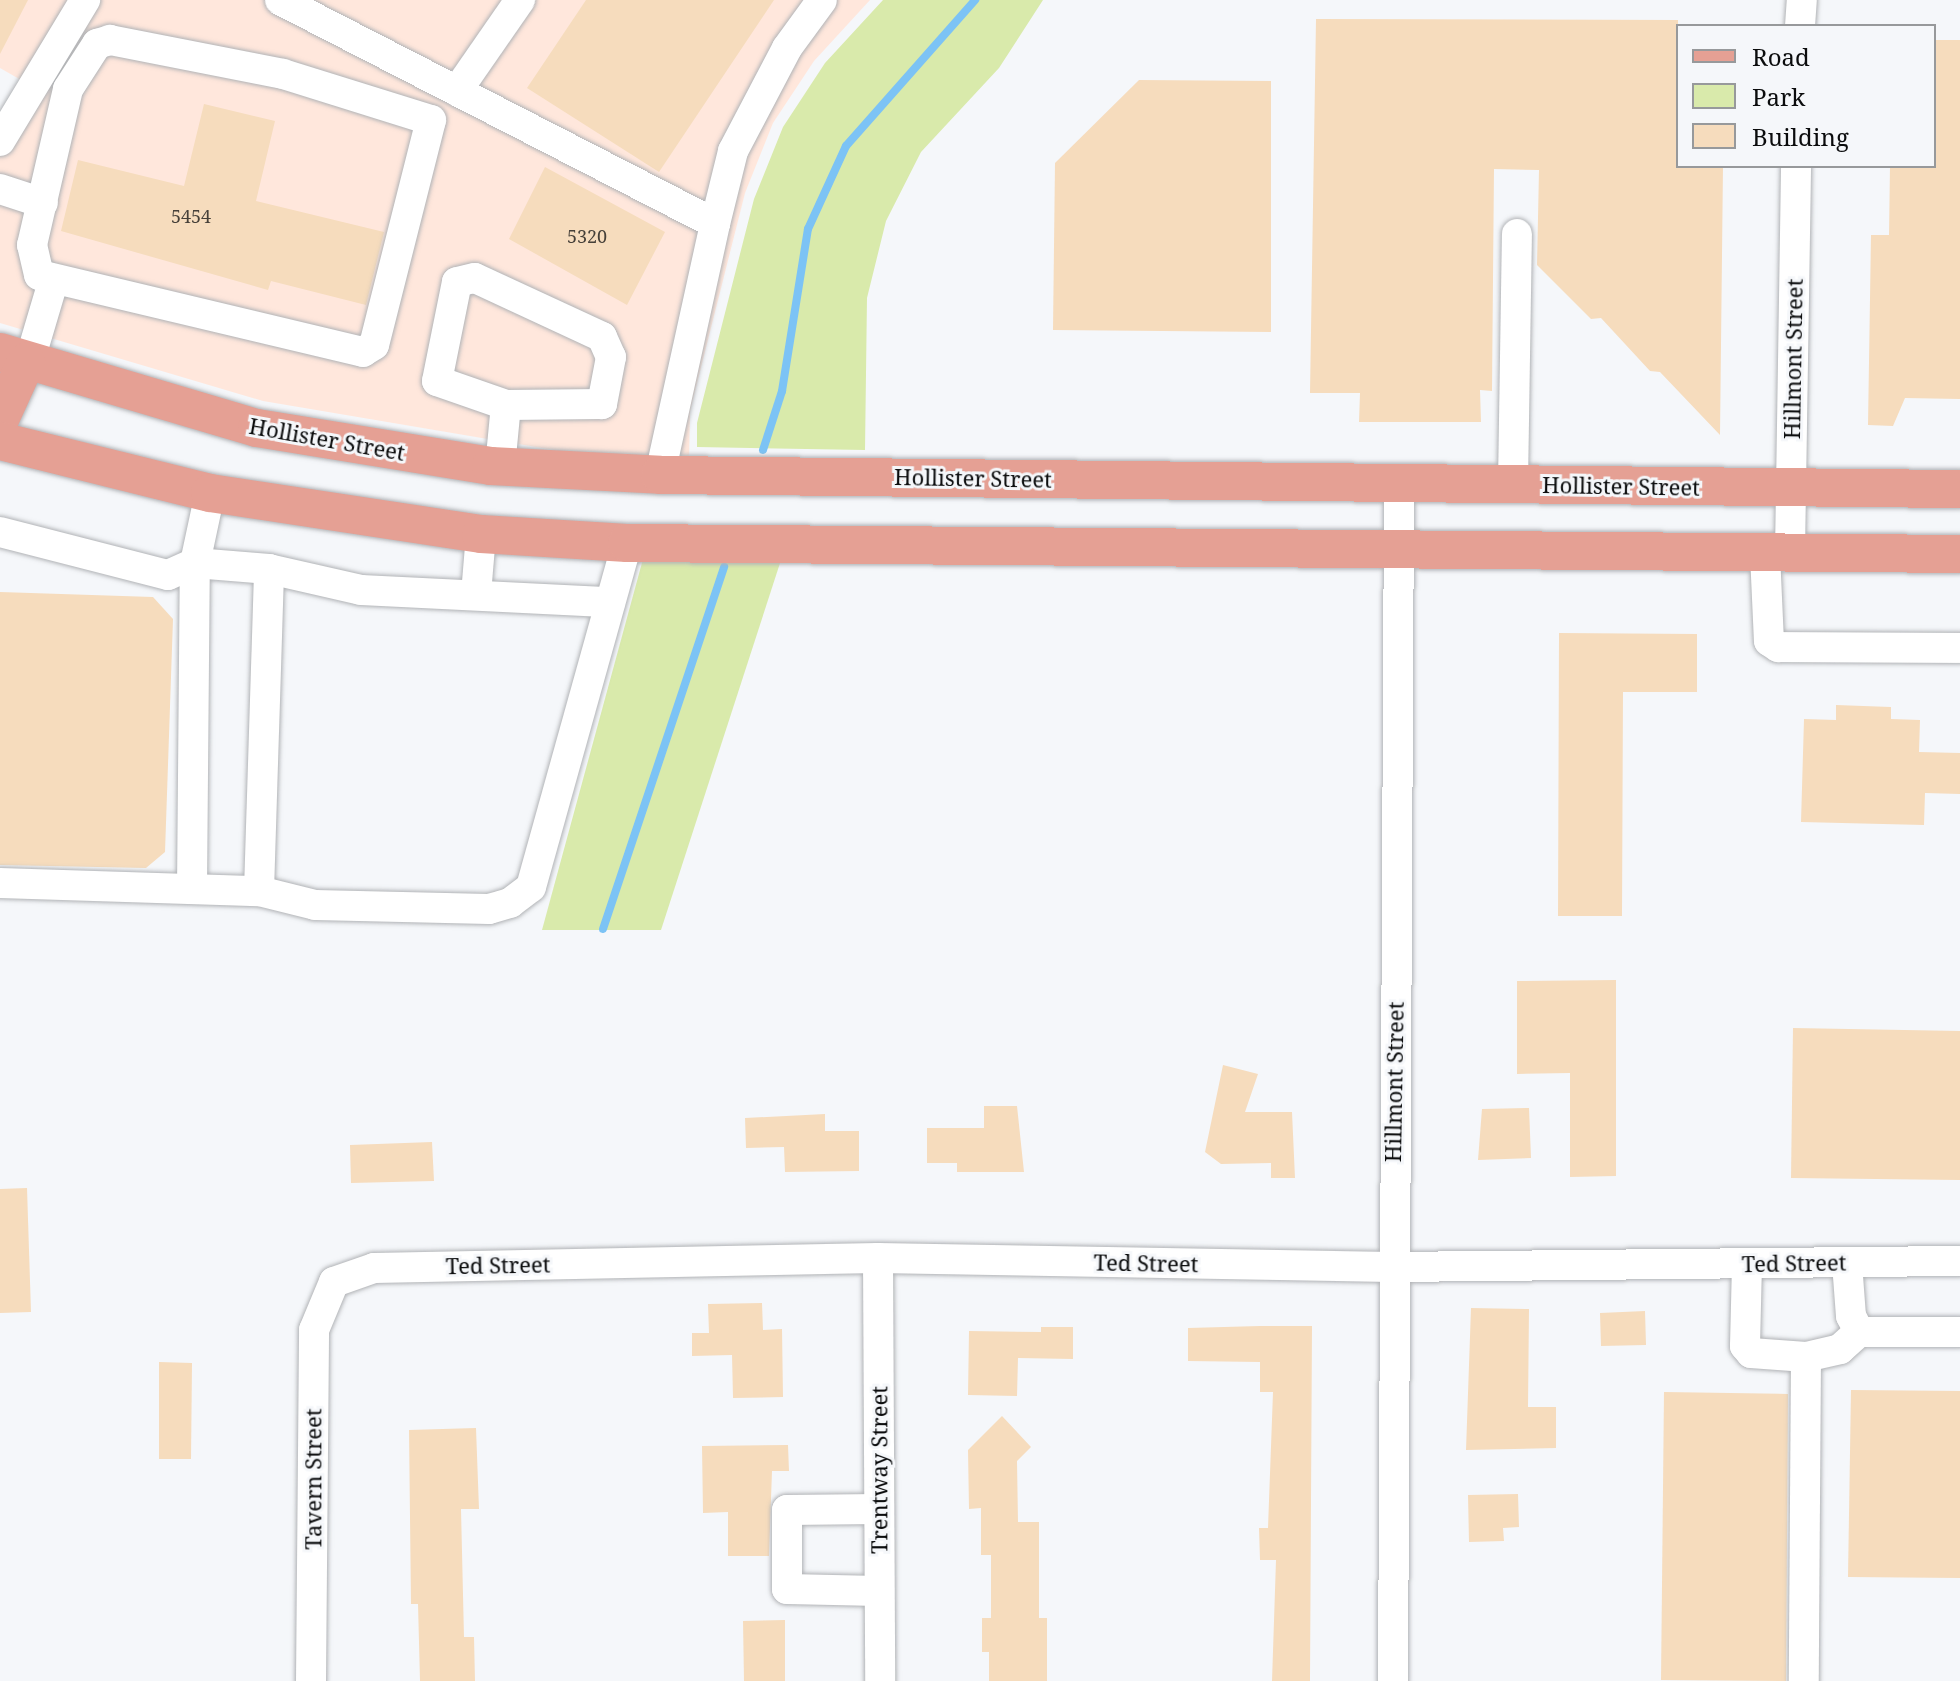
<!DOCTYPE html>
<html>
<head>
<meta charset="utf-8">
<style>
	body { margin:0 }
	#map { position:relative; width:1960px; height:1681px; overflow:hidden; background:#f5f7fa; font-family:"Noto Serif",serif }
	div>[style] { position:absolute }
	.commercial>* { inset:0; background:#ffe7dc }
	.green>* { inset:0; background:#d9eaab }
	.stream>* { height:8px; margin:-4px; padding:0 4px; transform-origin:4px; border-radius:4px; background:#7cc3f5 }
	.building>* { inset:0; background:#f6dcbd }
	.roads { filter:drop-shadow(0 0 2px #b1b3b6) drop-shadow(0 0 2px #b1b3b6) }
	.minor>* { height:30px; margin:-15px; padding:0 15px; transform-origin:15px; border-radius:15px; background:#fff }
	.major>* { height:38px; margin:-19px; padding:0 19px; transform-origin:19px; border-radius:19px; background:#e5a094 }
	span { translate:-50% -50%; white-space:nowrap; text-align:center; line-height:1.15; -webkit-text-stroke:6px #f5f7fa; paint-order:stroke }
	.number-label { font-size:18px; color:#464039 }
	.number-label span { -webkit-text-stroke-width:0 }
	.street-label { font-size:22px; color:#0b0c0d }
	.legend { position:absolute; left:1676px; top:24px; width:260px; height:144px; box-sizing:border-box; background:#f5f7fa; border:2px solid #97999b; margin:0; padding:10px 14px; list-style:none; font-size:24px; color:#0b0c0d }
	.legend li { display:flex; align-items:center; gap:16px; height:40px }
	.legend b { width:40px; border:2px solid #97999b }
</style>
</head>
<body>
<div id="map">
	<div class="commercial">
		<i style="clip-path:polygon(0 0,870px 0,814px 61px,773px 123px,745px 193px,690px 411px,689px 462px,619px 461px,263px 401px,0 323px,0 116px,21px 80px,0 68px)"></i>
	</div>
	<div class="green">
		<i style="clip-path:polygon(883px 0,1043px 0,999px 68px,921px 152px,886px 221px,867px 298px,865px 450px,697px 447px,697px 423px,754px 199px,783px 127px,825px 63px)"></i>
		<i style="clip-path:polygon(643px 559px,781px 560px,661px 930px,542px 930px)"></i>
	</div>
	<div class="stream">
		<i style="left:763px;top:450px;width:62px;rotate:-72.1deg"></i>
		<i style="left:782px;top:391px;width:164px;rotate:-80.9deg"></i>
		<i style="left:808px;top:229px;width:91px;rotate:-65.4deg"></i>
		<i style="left:846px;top:146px;width:195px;rotate:-48.5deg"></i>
		<i style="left:603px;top:929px;width:382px;rotate:-71.5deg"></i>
	</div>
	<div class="building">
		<i style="clip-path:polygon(0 0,28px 0,0 54px)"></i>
		<i style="clip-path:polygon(586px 0,774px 0,659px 172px,527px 88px)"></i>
		<i style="clip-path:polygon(1316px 19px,1678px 20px,1678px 166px,1723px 166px,1720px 435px,1660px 372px,1650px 371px,1601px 318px,1591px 319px,1537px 265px,1539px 170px,1494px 169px,1492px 391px,1480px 390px,1481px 422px,1359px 422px,1360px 393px,1310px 393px)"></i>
		<i style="clip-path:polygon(1934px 40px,1960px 40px,1960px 399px,1905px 398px,1893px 426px,1868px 425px,1871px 235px,1889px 235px,1890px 166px,1934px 166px)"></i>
		<i style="clip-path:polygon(1139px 80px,1271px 81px,1271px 332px,1053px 330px,1055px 163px)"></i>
		<i style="clip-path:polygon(204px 104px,275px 121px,256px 201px,384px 232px,366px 305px,271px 281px,268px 290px,61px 231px,78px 160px,184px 186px)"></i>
		<i style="clip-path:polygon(545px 167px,665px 232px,627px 305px,509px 239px)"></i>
		<i style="clip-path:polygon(0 592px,153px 597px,173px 619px,165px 852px,146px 868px,0 865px)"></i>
		<i style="clip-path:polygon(1559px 633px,1697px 634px,1697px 692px,1623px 692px,1622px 916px,1558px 916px)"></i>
		<i style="clip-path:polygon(1836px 705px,1891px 707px,1891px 719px,1920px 720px,1919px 752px,1960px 753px,1960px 794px,1925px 793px,1924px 825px,1801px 822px,1804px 719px,1836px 720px)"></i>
		<i style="clip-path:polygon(1616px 980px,1616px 1176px,1570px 1177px,1570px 1073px,1517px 1074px,1517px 981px)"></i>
		<i style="clip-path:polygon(1793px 1028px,1960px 1031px,1960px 1180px,1791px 1178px)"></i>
		<i style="clip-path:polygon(1223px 1065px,1258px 1074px,1245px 1112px,1292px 1112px,1295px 1178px,1271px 1178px,1271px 1163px,1221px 1164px,1205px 1152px)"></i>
		<i style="clip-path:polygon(984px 1106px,1017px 1106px,1024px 1172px,957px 1172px,957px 1163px,927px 1163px,927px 1128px,984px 1128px)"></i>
		<i style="clip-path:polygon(1529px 1108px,1531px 1158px,1478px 1160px,1482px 1109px)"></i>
		<i style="clip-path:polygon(825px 1114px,825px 1131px,859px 1131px,859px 1171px,785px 1172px,784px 1147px,746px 1148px,745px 1118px)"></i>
		<i style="clip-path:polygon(432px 1142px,434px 1181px,351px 1183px,350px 1145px)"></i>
		<i style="clip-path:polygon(27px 1188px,31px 1312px,0 1313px,0 1189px)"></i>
		<i style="clip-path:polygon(762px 1303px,763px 1330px,782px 1329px,783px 1397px,733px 1398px,732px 1355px,692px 1356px,692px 1333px,709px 1333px,708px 1304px)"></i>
		<i style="clip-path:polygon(1471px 1308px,1529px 1309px,1528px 1407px,1556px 1407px,1556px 1448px,1466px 1450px)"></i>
		<i style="clip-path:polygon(1645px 1311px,1646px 1345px,1601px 1346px,1600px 1313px)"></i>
		<i style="clip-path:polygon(1260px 1326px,1312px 1326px,1310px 1681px,1272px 1681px,1276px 1560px,1260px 1560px,1259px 1528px,1268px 1528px,1273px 1392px,1260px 1392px,1260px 1362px,1188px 1361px,1188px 1328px)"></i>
		<i style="clip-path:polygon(1041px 1327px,1073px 1327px,1073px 1359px,1018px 1358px,1017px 1396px,968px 1395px,969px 1331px,1041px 1332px)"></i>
		<i style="clip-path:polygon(159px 1362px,192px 1363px,191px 1459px,159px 1459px)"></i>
		<i style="clip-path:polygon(1851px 1390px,1960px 1391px,1960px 1578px,1848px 1577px)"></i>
		<i style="clip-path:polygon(1664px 1392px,1788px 1394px,1786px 1681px,1661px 1680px)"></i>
		<i style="clip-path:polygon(1002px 1416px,1031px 1447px,1017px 1461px,1018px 1522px,1039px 1522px,1039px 1618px,1047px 1618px,1047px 1681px,989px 1681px,989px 1652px,982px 1652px,982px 1618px,991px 1618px,991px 1555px,981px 1555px,981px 1508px,969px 1509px,968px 1450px)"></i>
		<i style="clip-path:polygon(476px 1428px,479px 1509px,461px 1509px,464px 1637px,474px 1637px,475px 1681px,420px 1681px,418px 1604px,411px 1604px,409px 1430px)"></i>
		<i style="clip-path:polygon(788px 1445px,789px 1471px,772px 1471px,769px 1556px,728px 1556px,728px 1512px,703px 1513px,702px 1446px)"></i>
		<i style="clip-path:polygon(1518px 1494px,1519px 1527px,1503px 1528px,1504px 1541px,1469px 1542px,1468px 1495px)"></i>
		<i style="clip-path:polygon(785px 1620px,785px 1681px,744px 1681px,743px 1621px)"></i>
	</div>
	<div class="roads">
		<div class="minor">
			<i style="left:280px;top:0;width:489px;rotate:27.2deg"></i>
			<i style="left:715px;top:224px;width:257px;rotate:102.4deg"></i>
			<i style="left:1800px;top:26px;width:26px;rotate:-86deg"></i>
			<i style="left:110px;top:40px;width:176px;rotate:11.1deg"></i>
			<i style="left:283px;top:74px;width:155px;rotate:17.3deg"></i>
			<i style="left:431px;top:120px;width:232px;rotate:104.2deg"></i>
			<i style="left:374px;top:345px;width:13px;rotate:148deg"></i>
			<i style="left:363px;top:352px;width:333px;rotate:-166.6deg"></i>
			<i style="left:39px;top:275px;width:31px;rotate:-103deg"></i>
			<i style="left:32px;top:245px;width:160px;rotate:-77deg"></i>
			<i style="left:68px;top:89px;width:54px;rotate:-57.2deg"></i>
			<i style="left:97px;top:44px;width:14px;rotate:-17deg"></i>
			<i style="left:457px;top:91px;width:111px;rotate:-55.3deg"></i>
			<i style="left:0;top:141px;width:165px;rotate:-58.9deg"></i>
			<i style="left:0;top:189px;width:45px;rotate:18deg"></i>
			<i style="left:715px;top:224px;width:75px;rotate:-76.1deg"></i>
			<i style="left:733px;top:151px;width:116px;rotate:-62.3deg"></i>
			<i style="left:787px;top:48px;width:59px;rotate:-53.9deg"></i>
			<i style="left:29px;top:363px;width:84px;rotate:-73.5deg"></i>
			<i style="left:500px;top:467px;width:62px;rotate:-84.5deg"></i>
			<i style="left:506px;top:405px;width:73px;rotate:-160.8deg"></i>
			<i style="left:437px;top:381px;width:101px;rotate:-78.6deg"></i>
			<i style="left:457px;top:282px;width:18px;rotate:-13deg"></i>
			<i style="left:475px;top:278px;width:140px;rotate:24.9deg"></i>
			<i style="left:602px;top:337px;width:22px;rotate:66deg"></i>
			<i style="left:611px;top:357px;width:48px;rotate:100.8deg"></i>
			<i style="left:602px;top:404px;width:96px;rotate:179.4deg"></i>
			<i style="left:1513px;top:484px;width:250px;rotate:-89.1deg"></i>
			<i style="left:0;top:532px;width:173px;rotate:14.4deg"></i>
			<i style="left:168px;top:575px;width:30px;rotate:-24deg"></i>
			<i style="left:195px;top:563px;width:74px;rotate:4.6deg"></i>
			<i style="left:269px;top:569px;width:94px;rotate:12.9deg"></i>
			<i style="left:361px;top:590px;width:249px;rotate:2.8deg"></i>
			<i style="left:1790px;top:552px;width:386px;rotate:-89.1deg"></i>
			<i style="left:1765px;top:554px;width:87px;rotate:87.4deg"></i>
			<i style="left:1769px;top:641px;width:11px;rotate:34deg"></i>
			<i style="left:1778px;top:647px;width:182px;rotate:0.3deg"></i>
			<i style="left:476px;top:594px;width:60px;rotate:-85.2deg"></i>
			<i style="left:0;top:883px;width:259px;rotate:1.8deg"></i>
			<i style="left:259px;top:891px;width:58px;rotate:14deg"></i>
			<i style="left:315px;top:905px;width:174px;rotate:1.3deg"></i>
			<i style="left:489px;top:909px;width:22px;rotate:-16deg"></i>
			<i style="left:510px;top:903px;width:26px;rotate:-37deg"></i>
			<i style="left:531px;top:887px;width:357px;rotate:-74.4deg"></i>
			<i style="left:192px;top:889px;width:326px;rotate:-89.5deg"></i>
			<i style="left:195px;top:563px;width:72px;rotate:-77.9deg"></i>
			<i style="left:259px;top:891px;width:322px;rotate:-88.2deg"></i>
			<i style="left:878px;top:1258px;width:423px;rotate:89.7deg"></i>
			<i style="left:1847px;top:1263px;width:53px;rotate:85.7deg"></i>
			<i style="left:1851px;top:1316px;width:18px;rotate:63deg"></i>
			<i style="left:1859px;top:1332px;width:101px"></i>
			<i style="left:1747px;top:1264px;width:82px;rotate:91.4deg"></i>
			<i style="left:1745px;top:1346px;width:9px;rotate:49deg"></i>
			<i style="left:1751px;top:1353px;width:55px;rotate:4.2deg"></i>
			<i style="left:1806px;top:1357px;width:324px;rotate:90.4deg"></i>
			<i style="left:1806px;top:1357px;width:35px;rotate:-13deg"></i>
			<i style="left:1840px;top:1349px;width:25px;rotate:-42deg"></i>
			<i style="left:879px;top:1509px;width:92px;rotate:179.4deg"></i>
			<i style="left:787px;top:1510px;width:79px;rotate:90deg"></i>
			<i style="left:787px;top:1589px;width:92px;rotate:1.2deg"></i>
			<i style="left:311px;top:1681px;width:351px;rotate:-89.5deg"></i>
			<i style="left:314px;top:1330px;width:52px;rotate:-67.4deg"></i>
			<i style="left:334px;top:1282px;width:42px;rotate:-19.3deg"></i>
			<i style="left:374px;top:1268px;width:504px;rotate:-1.14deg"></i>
			<i style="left:878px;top:1258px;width:514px;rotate:1deg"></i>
			<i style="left:1392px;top:1267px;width:568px;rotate:-0.61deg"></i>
			<i style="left:1393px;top:1681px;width:1198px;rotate:-89.71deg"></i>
		</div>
		<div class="major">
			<i style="left:0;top:352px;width:268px;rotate:16.5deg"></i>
			<i style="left:257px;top:428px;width:237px;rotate:9.2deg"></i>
			<i style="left:491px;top:466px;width:169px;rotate:3deg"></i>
			<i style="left:660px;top:475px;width:1300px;rotate:0.62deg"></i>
			<i style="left:0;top:419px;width:63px;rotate:-65.5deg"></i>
			<i style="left:0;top:441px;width:216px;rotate:13.9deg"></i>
			<i style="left:210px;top:493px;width:274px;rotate:8.6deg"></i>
			<i style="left:481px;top:534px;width:146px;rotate:3.5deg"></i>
			<i style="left:627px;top:543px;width:1333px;rotate:0.47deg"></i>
		</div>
	</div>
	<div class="number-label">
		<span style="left:191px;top:216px">5454</span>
		<span style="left:587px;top:236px">5320</span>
	</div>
	<div class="street-label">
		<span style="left:1793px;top:359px;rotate:-89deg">Hillmont Street</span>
		<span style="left:327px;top:439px;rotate:10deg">Hollister Street</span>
		<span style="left:973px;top:478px;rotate:1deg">Hollister Street</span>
		<span style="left:1621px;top:486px;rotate:1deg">Hollister Street</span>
		<span style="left:1394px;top:1082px;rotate:-89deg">Hillmont Street</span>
		<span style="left:1146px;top:1263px;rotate:1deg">Ted Street</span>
		<span style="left:1794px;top:1263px;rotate:-1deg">Ted Street</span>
		<span style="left:498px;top:1265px;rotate:-1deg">Ted Street</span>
		<span style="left:879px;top:1470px;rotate:-90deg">Trentway Street</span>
		<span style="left:313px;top:1479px;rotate:-90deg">Tavern Street</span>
	</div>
	<ul class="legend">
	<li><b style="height:10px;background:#e5a094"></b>Road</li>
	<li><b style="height:22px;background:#d9eaab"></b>Park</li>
	<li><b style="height:22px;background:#f6dcbd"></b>Building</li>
	</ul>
</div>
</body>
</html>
